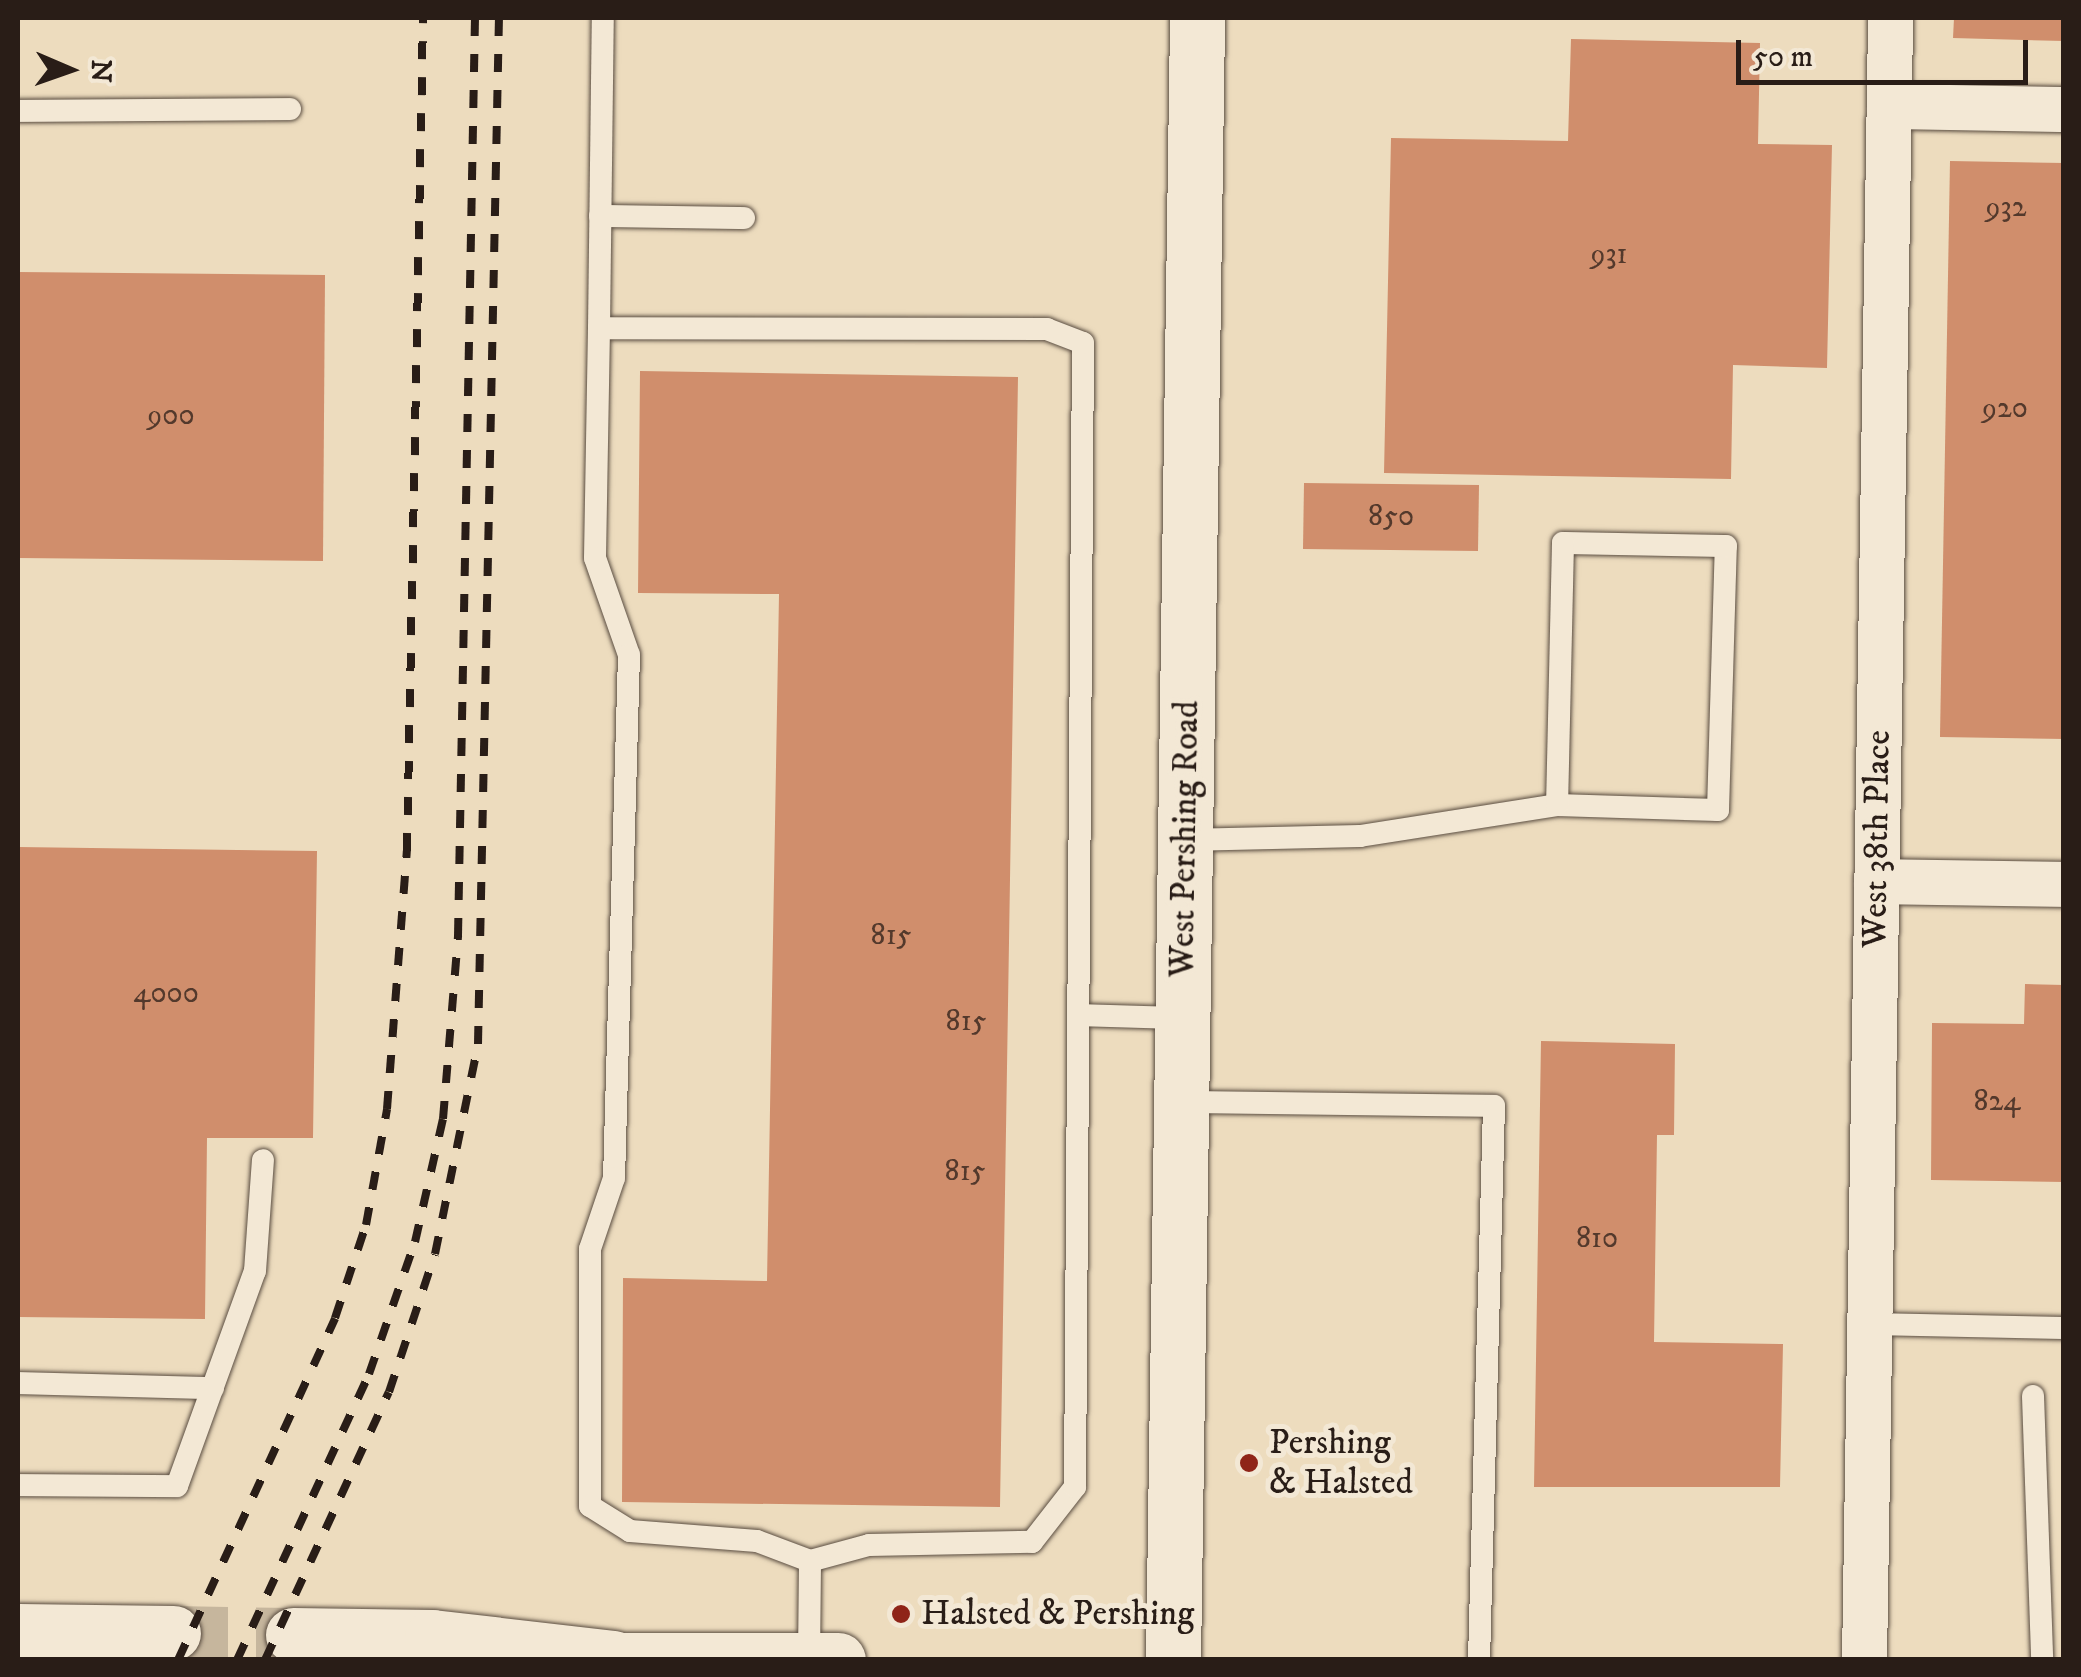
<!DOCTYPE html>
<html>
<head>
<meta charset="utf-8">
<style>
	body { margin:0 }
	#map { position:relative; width:2081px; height:1677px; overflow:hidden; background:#eddcbe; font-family:"IM FELL DW Pica",serif }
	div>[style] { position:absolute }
	.building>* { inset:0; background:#d08e6c }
	.secondary-tunnel>* { height:55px; margin-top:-27.5px; transform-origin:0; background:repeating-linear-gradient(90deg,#c6b69d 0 55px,transparent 0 83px) }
	.roads { filter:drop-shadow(0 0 2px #5a4d41) drop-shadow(0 0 2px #5a4d41) }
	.lane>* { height:22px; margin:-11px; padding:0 11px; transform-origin:11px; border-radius:11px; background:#f3e8d5 }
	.street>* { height:45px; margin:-22.5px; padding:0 22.5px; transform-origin:22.5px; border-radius:22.5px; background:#f3e8d5 }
	.secondary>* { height:55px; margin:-27.5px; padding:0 27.5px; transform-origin:27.5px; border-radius:27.5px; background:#f3e8d5 }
	.rail>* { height:8px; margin-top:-4px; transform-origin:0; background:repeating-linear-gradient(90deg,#291d17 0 18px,transparent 0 36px) }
	.dots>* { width:28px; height:28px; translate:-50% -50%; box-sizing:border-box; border:5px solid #f3e8d5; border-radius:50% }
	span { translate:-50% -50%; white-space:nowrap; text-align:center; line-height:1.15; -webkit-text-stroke:10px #f3e8d5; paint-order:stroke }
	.number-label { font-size:30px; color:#53392c }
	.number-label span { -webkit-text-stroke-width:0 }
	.street-label { font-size:35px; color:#291d17 }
	.poi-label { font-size:35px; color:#291d17 }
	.left { translate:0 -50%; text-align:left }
	.frame { position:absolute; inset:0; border:20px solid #291d17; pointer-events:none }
	.north { position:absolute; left:20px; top:20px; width:100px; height:100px; -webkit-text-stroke:8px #f3e8d5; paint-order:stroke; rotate:92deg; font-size:28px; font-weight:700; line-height:40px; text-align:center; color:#291d17 }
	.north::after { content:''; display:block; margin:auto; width:35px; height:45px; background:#291d17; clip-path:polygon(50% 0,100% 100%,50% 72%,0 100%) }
	.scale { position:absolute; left:1736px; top:40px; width:292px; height:45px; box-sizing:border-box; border:5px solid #291d17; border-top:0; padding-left:12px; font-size:30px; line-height:35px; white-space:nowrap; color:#291d17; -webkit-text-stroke:8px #f3e8d5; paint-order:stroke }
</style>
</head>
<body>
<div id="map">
	<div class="building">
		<i style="clip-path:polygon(1954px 18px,2064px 18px,2064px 41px,1953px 38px)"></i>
		<i style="clip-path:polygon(1571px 39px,1760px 43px,1758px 144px,1832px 145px,1827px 368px,1733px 365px,1731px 479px,1384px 473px,1391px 138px,1568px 141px)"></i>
		<i style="clip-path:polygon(1950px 161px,2064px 163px,2064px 739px,1940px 737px)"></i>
		<i style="clip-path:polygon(18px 272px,325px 275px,323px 561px,18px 558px)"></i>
		<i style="clip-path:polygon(640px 371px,1018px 377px,1000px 1507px,622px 1502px,623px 1278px,767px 1281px,779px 594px,638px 593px)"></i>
		<i style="clip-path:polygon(1304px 483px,1479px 485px,1478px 551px,1303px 549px)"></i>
		<i style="clip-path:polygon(18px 847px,317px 851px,313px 1138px,207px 1138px,205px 1319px,18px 1317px)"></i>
		<i style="clip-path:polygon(2025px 984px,2064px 985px,2064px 1182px,1931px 1180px,1932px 1023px,2024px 1024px)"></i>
		<i style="clip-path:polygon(1541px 1041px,1675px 1044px,1674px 1135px,1657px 1135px,1654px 1342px,1783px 1344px,1780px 1487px,1534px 1487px)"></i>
	</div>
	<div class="secondary-tunnel">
		<i style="left:173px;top:1633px;width:120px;rotate:1deg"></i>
	</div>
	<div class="roads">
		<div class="lane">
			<i style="left:18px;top:111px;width:272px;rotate:-0.4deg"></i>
			<i style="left:600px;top:216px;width:144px;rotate:0.8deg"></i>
			<i style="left:599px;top:328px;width:310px;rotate:-89.3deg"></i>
			<i style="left:1185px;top:840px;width:175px;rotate:-1.3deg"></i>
			<i style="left:1360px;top:836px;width:199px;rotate:-8.9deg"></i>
			<i style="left:1557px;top:805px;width:161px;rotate:1.8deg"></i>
			<i style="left:1718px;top:810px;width:264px;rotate:-88.3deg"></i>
			<i style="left:1726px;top:546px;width:163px;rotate:-178.9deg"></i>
			<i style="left:1563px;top:543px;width:262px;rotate:91.3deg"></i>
			<i style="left:1079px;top:1015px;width:104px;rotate:1.7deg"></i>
			<i style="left:1181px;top:1102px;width:313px;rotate:0.7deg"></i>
			<i style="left:1494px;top:1106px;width:554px;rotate:91.55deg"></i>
			<i style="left:1871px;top:1324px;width:193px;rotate:1.2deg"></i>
			<i style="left:18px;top:1383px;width:195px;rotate:1.5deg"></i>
			<i style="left:2033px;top:1396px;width:264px;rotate:88deg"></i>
			<i style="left:18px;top:1485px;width:159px;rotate:0.4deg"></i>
			<i style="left:177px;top:1486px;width:229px;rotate:-70.1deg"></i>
			<i style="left:255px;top:1271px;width:111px;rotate:-85.9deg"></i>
			<i style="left:809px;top:1659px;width:98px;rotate:-89.4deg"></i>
			<i style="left:810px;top:1561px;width:61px;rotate:-15.2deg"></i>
			<i style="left:869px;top:1545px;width:163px;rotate:-1.1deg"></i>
			<i style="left:1032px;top:1542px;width:70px;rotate:-52deg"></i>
			<i style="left:1075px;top:1487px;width:1144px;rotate:-89.6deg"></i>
			<i style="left:1083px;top:343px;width:39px;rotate:-159deg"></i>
			<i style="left:1047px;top:329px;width:448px;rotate:-179.9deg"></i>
			<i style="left:599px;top:328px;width:230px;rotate:91deg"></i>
			<i style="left:595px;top:558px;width:103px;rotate:70.7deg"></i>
			<i style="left:629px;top:655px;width:523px;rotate:91.64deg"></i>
			<i style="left:614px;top:1178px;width:75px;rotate:108.7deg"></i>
			<i style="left:590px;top:1249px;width:257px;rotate:90deg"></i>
			<i style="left:590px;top:1506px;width:47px;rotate:32deg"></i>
			<i style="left:630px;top:1531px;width:127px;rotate:4.5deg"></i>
			<i style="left:757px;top:1541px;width:57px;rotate:20.7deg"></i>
		</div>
		<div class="street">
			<i style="left:1889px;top:106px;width:175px;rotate:1deg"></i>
			<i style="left:1876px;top:881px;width:188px;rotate:0.9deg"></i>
			<i style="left:1864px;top:1660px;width:1642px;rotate:-89.09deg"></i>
		</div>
		<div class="secondary">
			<i style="left:18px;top:1631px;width:155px;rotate:0.7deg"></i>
			<i style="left:293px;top:1635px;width:139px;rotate:0.8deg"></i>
			<i style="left:432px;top:1637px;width:183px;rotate:6.6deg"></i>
			<i style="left:588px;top:1660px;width:250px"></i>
			<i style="left:1173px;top:1660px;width:1642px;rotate:-89.16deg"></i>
		</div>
	</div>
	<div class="rail">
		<i style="left:178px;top:1660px;width:376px;rotate:-65.3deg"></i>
		<i style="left:335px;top:1318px;width:98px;rotate:-71.6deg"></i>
		<i style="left:366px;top:1225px;width:118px;rotate:-79.7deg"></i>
		<i style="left:387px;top:1109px;width:259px;rotate:-85.6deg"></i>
		<i style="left:407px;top:851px;width:833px;rotate:-88.9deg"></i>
		<i style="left:237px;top:1660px;width:315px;rotate:-65.2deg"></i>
		<i style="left:369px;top:1374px;width:140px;rotate:-70.8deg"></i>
		<i style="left:415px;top:1242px;width:126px;rotate:-77.2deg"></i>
		<i style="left:443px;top:1119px;width:184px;rotate:-85.3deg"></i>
		<i style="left:458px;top:936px;width:918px;rotate:-88.94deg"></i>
		<i style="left:265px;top:1660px;width:295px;rotate:-65.2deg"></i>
		<i style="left:389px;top:1392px;width:145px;rotate:-71.6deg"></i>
		<i style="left:435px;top:1254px;width:214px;rotate:-78.4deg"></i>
		<i style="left:478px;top:1044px;width:1026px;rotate:-88.83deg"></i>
	</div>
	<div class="dots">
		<i style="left:1249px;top:1463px;background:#8f2418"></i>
		<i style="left:901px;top:1614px;background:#8f2418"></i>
	</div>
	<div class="number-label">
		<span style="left:2006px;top:208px">932</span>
		<span style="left:1609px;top:255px">931</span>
		<span style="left:2005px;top:409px">920</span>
		<span style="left:171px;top:416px">900</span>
		<span style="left:1391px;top:517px">850</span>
		<span style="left:891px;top:936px">815</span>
		<span style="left:166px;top:994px">4000</span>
		<span style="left:966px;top:1022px">815</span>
		<span style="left:1997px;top:1102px">824</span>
		<span style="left:965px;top:1172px">815</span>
		<span style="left:1597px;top:1239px">810</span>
	</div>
	<div class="street-label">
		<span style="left:1185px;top:839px;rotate:-89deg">West Pershing Road</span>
		<span style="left:1877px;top:839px;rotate:-89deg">West 38th Place</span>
	</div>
	<div class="poi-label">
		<span class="left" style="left:1269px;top:1463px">Pershing<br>&amp; Halsted</span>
		<span class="left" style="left:921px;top:1614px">Halsted &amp; Pershing</span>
	</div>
	<div class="frame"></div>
	<div class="north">N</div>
	<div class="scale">50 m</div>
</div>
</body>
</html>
